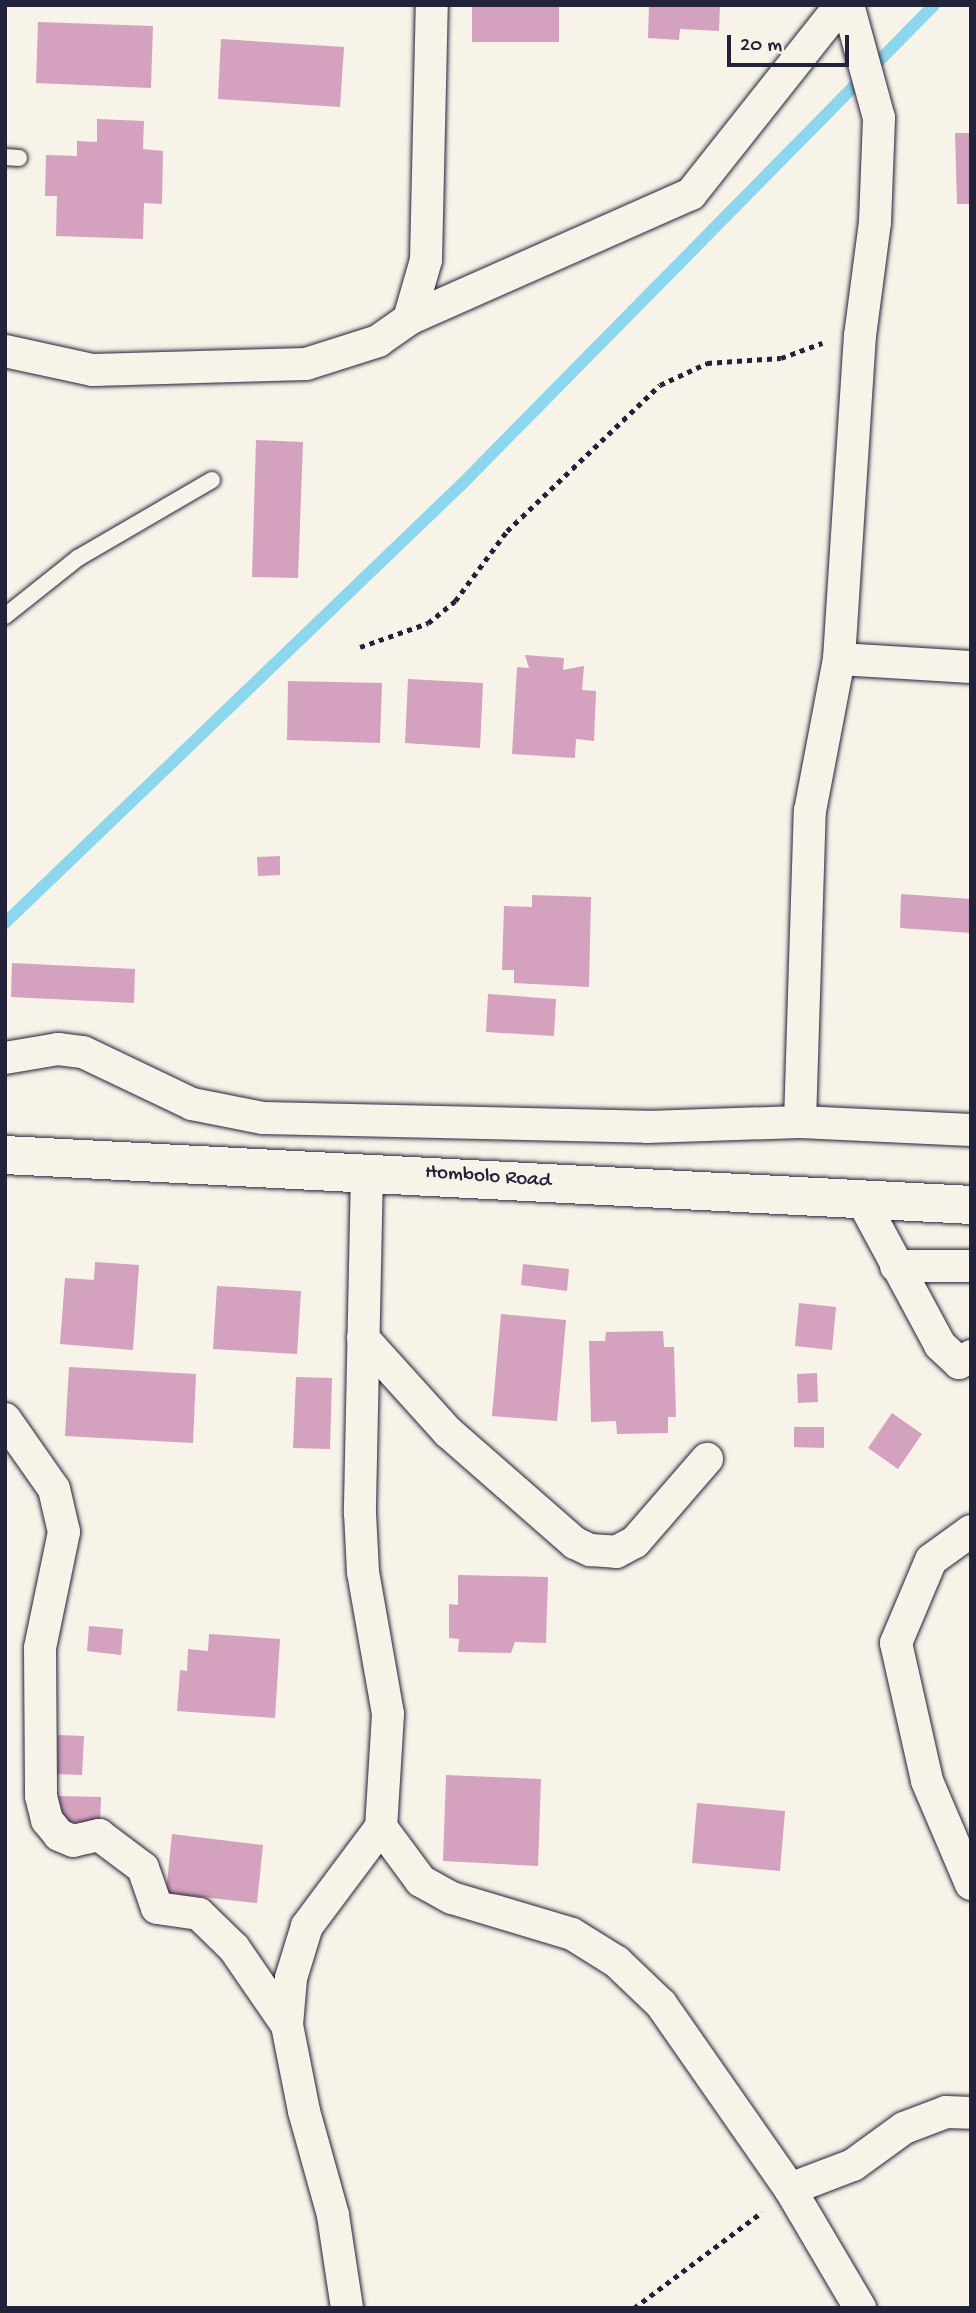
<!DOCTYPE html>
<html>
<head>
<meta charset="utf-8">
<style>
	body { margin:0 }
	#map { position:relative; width:976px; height:2313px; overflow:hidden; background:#f7f3e8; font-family:"Gochi Hand",sans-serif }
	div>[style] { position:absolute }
	.stream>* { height:12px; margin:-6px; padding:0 6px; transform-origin:6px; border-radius:6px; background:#8cd7ed }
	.building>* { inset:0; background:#d4a1be }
	.path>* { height:4.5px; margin-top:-2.25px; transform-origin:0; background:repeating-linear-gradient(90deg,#22223b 0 5px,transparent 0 10px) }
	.roads { filter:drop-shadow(0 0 2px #22223b) drop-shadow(0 0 2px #22223b) }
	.lane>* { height:16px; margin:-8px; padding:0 8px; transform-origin:8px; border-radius:8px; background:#f7f3e8 }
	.street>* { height:32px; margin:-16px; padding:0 16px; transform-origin:16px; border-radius:16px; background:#f7f3e8 }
	.secondary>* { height:38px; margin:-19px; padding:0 19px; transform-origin:19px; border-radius:19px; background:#f7f3e8 }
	span { translate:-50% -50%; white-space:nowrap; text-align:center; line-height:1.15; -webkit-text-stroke:7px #f7f3e8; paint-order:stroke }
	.street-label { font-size:21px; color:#22223b }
	.frame { position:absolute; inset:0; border:7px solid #22223b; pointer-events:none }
	.scale { position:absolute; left:727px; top:35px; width:122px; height:32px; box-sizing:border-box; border:4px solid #22223b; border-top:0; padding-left:9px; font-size:21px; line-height:24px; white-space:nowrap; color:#22223b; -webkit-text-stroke:5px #f7f3e8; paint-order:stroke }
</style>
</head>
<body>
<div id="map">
	<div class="stream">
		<i style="left:5px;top:923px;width:632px;rotate:-43.85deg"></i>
		<i style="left:461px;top:485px;width:674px;rotate:-45.42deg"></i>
	</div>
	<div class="building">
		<i style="clip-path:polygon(472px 5px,559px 5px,559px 42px,472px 42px)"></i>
		<i style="clip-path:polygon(649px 5px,720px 5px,719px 31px,680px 29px,679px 40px,648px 38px)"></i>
		<i style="clip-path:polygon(38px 22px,153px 26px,151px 88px,36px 83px)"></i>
		<i style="clip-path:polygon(221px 39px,344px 47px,340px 107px,218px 99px)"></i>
		<i style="clip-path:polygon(97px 119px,144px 121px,143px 149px,163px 151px,162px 204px,144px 203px,143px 239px,56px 236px,57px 196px,45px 196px,46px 155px,77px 156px,77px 141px,97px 142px)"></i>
		<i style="clip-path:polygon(955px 133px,971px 133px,971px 204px,957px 204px)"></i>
		<i style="clip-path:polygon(256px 440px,303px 442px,298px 578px,252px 577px)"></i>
		<i style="clip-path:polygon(525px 655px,564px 658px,563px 670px,584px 666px,582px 690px,596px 691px,594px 741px,576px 739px,575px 758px,512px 754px,517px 667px,529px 668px)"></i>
		<i style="clip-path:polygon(408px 679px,483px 683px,480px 748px,405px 743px)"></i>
		<i style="clip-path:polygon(288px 681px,382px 683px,380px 743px,287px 740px)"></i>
		<i style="clip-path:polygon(280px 856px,280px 875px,258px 876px,257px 857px)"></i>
		<i style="clip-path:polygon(901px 894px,971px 899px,971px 933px,900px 928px)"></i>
		<i style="clip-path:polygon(532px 895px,591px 897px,589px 987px,514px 983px,514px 970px,502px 970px,504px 906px,532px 907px)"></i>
		<i style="clip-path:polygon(12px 963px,135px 969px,134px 1003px,11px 997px)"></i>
		<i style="clip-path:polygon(488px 994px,556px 999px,554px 1036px,486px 1032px)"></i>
		<i style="clip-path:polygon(95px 1262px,139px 1265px,133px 1350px,60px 1344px,65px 1278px,94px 1280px)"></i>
		<i style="clip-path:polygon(523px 1264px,569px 1269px,567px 1291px,521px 1285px)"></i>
		<i style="clip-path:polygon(217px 1286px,301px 1291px,297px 1354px,213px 1349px)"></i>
		<i style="clip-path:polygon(799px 1303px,836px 1307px,832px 1350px,795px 1346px)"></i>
		<i style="clip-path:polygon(501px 1314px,566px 1320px,557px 1421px,492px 1416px)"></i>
		<i style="clip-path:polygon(663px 1331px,664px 1347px,674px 1347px,676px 1417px,668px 1417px,668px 1433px,617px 1434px,616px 1421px,591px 1422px,589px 1341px,605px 1341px,606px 1332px)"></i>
		<i style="clip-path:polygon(69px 1367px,196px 1374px,193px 1443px,65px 1436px)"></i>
		<i style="clip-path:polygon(817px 1373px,818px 1402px,798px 1403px,797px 1374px)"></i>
		<i style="clip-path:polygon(296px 1377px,332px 1378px,330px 1449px,293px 1448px)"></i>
		<i style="clip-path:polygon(892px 1413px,922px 1434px,898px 1469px,868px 1448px)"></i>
		<i style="clip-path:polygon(794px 1427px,824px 1427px,824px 1448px,794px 1447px)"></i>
		<i style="clip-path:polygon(458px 1575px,548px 1577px,546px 1643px,515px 1642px,511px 1653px,458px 1652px,459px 1639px,449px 1638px,449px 1604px,458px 1605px)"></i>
		<i style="clip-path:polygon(89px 1626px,123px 1629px,121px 1655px,87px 1651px)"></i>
		<i style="clip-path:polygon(209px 1634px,280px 1639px,275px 1718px,177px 1711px,180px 1670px,187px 1671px,188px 1649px,208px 1651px)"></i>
		<i style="clip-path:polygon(58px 1735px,84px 1736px,82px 1775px,57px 1774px)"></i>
		<i style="clip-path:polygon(446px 1775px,541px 1779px,538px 1866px,443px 1861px)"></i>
		<i style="clip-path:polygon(57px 1796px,101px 1797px,100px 1823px,57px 1822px)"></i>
		<i style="clip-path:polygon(697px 1803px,785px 1811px,780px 1871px,692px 1863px)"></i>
		<i style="clip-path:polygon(172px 1834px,263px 1845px,257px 1903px,166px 1893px)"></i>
	</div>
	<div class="path">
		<i style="left:360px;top:647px;width:72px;rotate:-19.4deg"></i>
		<i style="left:428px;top:623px;width:35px;rotate:-39deg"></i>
		<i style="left:455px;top:601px;width:87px;rotate:-53.4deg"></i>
		<i style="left:507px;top:531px;width:211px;rotate:-43.7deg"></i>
		<i style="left:660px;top:385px;width:52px;rotate:-25.1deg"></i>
		<i style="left:707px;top:363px;width:74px;rotate:-3.9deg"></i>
		<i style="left:781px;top:358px;width:44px;rotate:-20.1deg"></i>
		<i style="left:634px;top:2308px;width:160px;rotate:-36.9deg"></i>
	</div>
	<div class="roads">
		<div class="lane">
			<i style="left:5px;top:157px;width:14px;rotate:4deg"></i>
			<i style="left:5px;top:616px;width:93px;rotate:-38.5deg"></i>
			<i style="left:78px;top:558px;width:155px;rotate:-30.2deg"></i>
		</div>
		<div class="street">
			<i style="left:409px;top:319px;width:308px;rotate:-23.9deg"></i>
			<i style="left:691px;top:194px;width:241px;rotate:-51.6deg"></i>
			<i style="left:5px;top:351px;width:90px;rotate:12.2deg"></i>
			<i style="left:93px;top:370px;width:213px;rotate:-1.6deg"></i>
			<i style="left:306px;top:364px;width:76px;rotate:-17.7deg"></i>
			<i style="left:378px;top:341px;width:38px;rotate:-35deg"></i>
			<i style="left:409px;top:319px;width:61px;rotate:-73.9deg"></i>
			<i style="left:426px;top:260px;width:255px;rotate:-88.7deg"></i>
			<i style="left:839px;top:659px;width:132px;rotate:3.5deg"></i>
			<i style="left:5px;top:1058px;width:54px;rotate:-9.6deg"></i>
			<i style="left:58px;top:1049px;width:25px;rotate:7deg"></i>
			<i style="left:83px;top:1052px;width:121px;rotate:25.5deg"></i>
			<i style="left:192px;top:1104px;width:72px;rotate:11.2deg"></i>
			<i style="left:263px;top:1118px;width:384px;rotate:1.3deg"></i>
			<i style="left:647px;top:1127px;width:153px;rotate:-1.9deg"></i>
			<i style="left:800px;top:1122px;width:171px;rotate:2.7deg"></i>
			<i style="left:800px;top:1122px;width:311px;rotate:-88.2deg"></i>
			<i style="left:810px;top:811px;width:155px;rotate:-79.2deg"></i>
			<i style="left:839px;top:659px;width:324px;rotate:-86.3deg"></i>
			<i style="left:860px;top:336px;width:115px;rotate:-82.5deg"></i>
			<i style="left:875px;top:222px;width:104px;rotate:-87.8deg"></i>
			<i style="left:879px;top:118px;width:117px;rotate:-105.3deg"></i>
			<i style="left:367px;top:1171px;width:342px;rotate:91.2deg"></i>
			<i style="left:360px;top:1513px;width:59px;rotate:87.1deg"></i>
			<i style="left:363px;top:1572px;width:144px;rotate:80deg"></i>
			<i style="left:388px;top:1714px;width:113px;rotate:93.5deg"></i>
			<i style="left:381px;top:1827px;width:67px;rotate:53.5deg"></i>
			<i style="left:421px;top:1881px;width:35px;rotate:29deg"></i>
			<i style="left:452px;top:1898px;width:125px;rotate:16.7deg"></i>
			<i style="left:572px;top:1934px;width:53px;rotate:31.9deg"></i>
			<i style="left:617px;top:1962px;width:61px;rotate:43.7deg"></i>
			<i style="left:661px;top:2004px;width:226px;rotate:55.1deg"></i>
			<i style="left:790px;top:2189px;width:138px;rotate:59.5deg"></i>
			<i style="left:862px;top:1200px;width:165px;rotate:61.7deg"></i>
			<i style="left:940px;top:1345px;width:26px;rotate:43deg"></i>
			<i style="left:959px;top:1363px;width:14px;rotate:-30deg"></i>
			<i style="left:896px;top:1266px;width:75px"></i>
			<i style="left:363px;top:1338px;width:127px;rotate:47.9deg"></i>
			<i style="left:448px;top:1432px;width:169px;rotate:41.2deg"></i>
			<i style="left:575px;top:1543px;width:17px;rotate:25deg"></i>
			<i style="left:590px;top:1550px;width:26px;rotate:4deg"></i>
			<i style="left:616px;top:1552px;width:21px;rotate:-28deg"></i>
			<i style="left:635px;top:1542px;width:110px;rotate:-49.1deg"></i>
			<i style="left:5px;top:1419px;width:85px;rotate:55deg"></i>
			<i style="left:54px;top:1489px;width:44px;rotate:76.9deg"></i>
			<i style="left:64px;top:1532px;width:118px;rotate:101.7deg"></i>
			<i style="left:40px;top:1648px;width:148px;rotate:89.6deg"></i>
			<i style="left:41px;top:1796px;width:25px;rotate:76deg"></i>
			<i style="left:47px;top:1820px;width:19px;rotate:51deg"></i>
			<i style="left:59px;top:1835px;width:15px;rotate:23deg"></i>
			<i style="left:73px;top:1841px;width:27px;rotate:-13deg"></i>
			<i style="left:99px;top:1835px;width:55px;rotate:36.9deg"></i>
			<i style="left:143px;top:1868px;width:42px;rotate:70.7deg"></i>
			<i style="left:157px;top:1908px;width:42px;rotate:8.1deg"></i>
			<i style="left:199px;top:1914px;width:49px;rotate:44.2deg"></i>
			<i style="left:234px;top:1948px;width:93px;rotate:55.5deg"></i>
			<i style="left:971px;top:1531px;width:49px;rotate:144.1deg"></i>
			<i style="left:931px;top:1560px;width:90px;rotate:112.9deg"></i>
			<i style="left:896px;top:1643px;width:141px;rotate:77.3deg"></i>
			<i style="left:927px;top:1781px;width:112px;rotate:66.9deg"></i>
			<i style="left:790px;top:2189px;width:67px;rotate:-20.9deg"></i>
			<i style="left:853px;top:2165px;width:63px;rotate:-36deg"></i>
			<i style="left:904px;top:2128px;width:45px;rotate:-20.9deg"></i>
			<i style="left:946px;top:2112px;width:25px;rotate:2deg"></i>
			<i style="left:347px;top:2308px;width:94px;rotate:-98.6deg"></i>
			<i style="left:333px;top:2215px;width:108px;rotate:-105.6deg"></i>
			<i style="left:304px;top:2111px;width:88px;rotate:-101.2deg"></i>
			<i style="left:287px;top:2025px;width:47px;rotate:-85.1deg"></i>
			<i style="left:291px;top:1978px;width:54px;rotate:-72.9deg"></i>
			<i style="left:307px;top:1926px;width:124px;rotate:-53.2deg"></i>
		</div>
		<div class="secondary">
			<i style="left:5px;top:1155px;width:967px;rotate:2.96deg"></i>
		</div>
	</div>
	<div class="street-label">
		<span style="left:488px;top:1178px;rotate:4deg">Hombolo Road</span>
	</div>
	<div class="frame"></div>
	<div class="scale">20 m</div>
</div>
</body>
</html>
